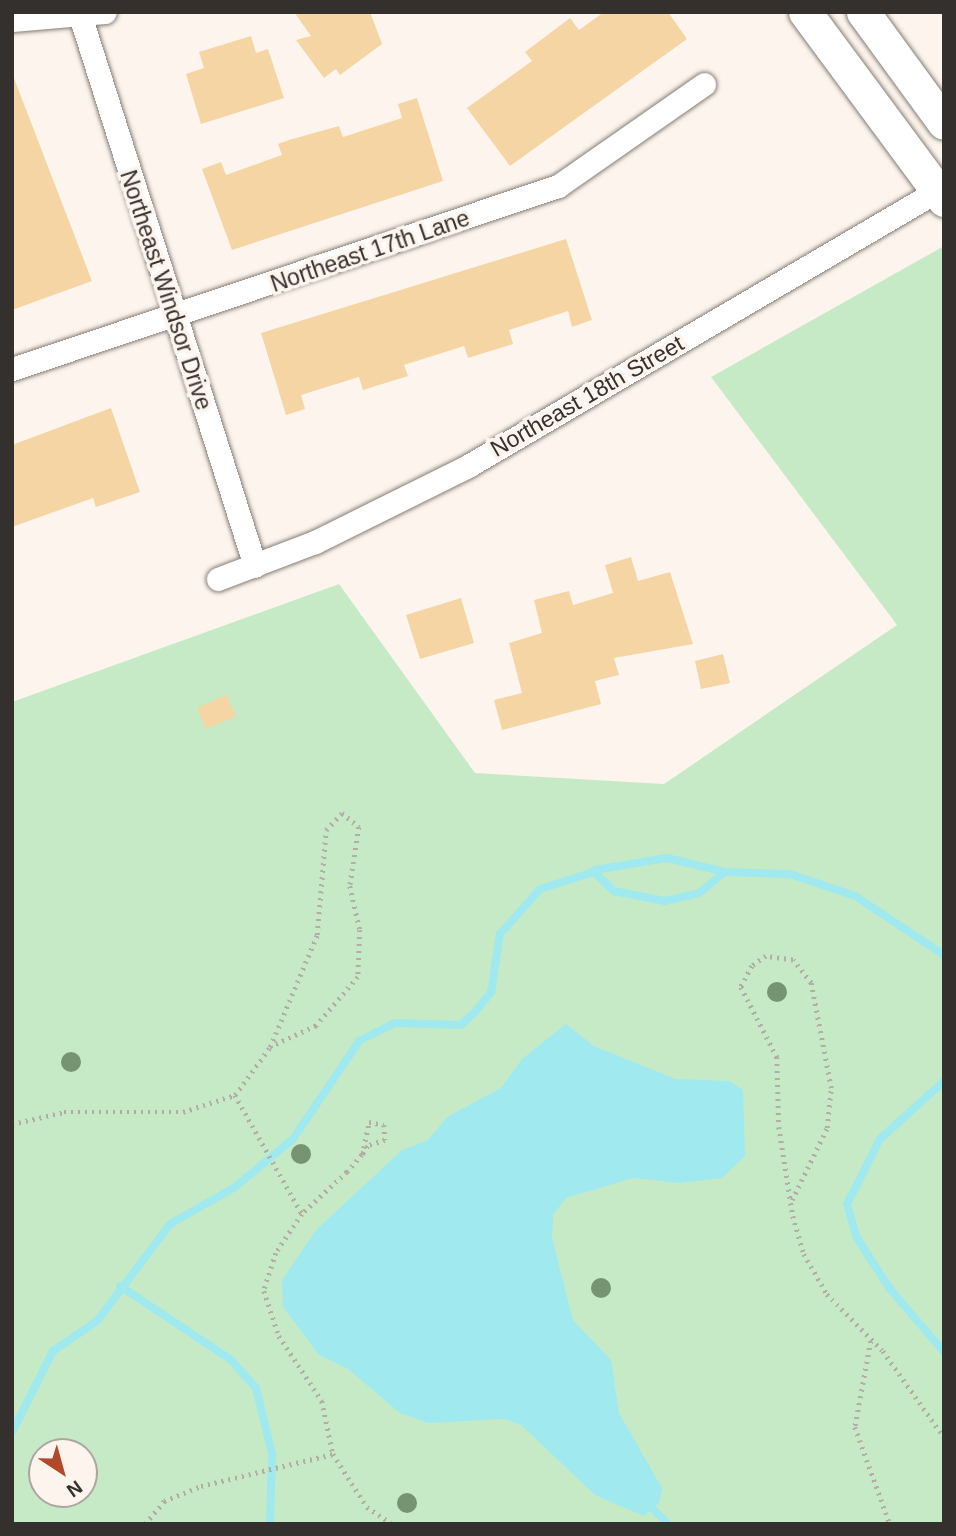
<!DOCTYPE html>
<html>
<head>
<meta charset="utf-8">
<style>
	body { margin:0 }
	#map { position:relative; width:956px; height:1536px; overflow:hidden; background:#fdf5ed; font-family:Helvetica,sans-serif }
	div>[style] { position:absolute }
	.green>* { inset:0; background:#c7eac6 }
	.water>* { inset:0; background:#a0e9ef }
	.stream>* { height:8px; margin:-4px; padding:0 4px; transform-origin:4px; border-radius:4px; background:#a0e9ef }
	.building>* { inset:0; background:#f4d5a3 }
	.path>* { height:4.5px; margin-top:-2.25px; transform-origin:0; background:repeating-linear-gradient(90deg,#b3ada7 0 2px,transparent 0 7px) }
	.roads { filter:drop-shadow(0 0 2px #857d77) drop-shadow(0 0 2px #857d77) }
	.street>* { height:23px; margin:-11.5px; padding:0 11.5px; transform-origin:11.5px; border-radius:11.5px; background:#fff }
	.secondary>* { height:33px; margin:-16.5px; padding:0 16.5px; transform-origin:16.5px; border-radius:16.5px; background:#fff }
	.trees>* { width:20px; height:20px; margin:-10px; border-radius:50%; background:#769472 }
	span { translate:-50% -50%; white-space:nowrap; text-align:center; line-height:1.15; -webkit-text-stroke:7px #fdf5ed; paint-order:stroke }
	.street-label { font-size:23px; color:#33302d }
	.frame { position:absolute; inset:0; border:14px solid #33302d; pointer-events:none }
	.north { position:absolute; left:28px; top:1438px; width:70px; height:70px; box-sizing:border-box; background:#fdf5ed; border:2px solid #aca6a0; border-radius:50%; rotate:144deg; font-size:19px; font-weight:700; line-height:28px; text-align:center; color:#33302d }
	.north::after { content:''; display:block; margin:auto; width:24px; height:32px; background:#b14928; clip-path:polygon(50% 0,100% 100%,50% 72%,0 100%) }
</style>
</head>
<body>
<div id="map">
	<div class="green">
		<i style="clip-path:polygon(evenodd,944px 246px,944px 1524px,12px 1524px,12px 702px,339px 584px,475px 773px,664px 784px,897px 625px,711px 377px,944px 246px,42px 1452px,84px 1452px,84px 1494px,42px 1494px,42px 1452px)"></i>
	</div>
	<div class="water">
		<i style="clip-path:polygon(566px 1024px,594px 1046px,676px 1079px,730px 1081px,743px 1090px,745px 1156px,722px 1178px,680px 1183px,633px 1178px,566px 1198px,553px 1215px,552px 1238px,573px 1320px,611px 1360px,619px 1413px,662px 1488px,659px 1503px,644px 1516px,595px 1495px,521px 1425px,504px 1419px,428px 1423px,400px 1413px,348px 1369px,319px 1355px,283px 1307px,282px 1280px,316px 1230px,402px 1150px,428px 1140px,447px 1117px,501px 1088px,522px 1059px)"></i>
	</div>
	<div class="stream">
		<i style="left:595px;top:870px;width:73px;rotate:-9.5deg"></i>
		<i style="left:667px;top:858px;width:60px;rotate:13.6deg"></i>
		<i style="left:944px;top:1081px;width:86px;rotate:137.8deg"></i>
		<i style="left:880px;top:1139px;width:73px;rotate:116.9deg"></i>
		<i style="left:847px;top:1204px;width:35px;rotate:74deg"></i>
		<i style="left:857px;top:1238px;width:61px;rotate:57.1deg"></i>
		<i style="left:890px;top:1289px;width:83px;rotate:49.4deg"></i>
		<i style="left:120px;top:1286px;width:132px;rotate:33.6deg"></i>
		<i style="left:230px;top:1359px;width:39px;rotate:48deg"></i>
		<i style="left:256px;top:1388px;width:68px;rotate:76.4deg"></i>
		<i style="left:272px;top:1454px;width:70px;rotate:91.6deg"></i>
		<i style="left:12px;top:1432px;width:91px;rotate:-63.2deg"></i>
		<i style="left:53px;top:1351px;width:53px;rotate:-34.3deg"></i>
		<i style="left:97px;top:1321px;width:121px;rotate:-53deg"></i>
		<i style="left:170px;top:1224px;width:75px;rotate:-29.6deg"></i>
		<i style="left:235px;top:1187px;width:75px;rotate:-39.6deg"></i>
		<i style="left:293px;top:1139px;width:118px;rotate:-56deg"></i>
		<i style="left:359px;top:1041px;width:40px;rotate:-26.6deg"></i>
		<i style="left:395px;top:1023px;width:66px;rotate:1.7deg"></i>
		<i style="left:461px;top:1025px;width:19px;rotate:-43deg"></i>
		<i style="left:475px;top:1012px;width:26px;rotate:-51deg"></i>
		<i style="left:491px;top:992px;width:59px;rotate:-81.2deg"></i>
		<i style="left:500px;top:934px;width:60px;rotate:-48.4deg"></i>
		<i style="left:540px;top:889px;width:57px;rotate:-17.5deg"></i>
		<i style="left:594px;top:872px;width:28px;rotate:44deg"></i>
		<i style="left:614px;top:891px;width:52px;rotate:11.1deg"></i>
		<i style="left:665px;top:901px;width:35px;rotate:-13deg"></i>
		<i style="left:699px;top:893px;width:33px;rotate:-39deg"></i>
		<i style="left:725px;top:872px;width:65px;rotate:1.8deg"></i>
		<i style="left:790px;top:874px;width:69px;rotate:18.7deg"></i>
		<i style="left:855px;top:896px;width:107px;rotate:33.5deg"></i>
		<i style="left:654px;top:1510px;width:20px;rotate:45deg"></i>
	</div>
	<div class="building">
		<i style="clip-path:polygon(294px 12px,370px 12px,382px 44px,340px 75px,336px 69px,324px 78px,296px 40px,311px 36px)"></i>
		<i style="clip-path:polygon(604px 12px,668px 12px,687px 39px,510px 166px,467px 108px,532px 61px,525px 52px,570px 18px,579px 30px)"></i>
		<i style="clip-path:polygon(251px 36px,256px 53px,268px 49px,284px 98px,201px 124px,186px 74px,204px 68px,199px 52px)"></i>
		<i style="clip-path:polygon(12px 73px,92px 281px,12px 310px)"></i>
		<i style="clip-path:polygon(417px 98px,443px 181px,232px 250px,202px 169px,221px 162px,226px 175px,282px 155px,278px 144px,289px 140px,339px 126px,343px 137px,402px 118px,398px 104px)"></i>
		<i style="clip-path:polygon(566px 239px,592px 320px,572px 327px,568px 311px,509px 330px,513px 344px,468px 358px,464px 346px,404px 365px,408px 376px,363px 390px,359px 377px,301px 395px,305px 409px,286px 415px,261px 333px)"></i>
		<i style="clip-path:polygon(111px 408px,140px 492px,96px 507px,93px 498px,12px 527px,12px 445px)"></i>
		<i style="clip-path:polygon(631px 557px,638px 581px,670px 572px,693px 644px,614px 658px,619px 675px,595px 681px,601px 704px,502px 730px,494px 700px,522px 693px,509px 643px,542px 633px,534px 600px,569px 591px,573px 605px,613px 593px,605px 565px)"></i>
		<i style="clip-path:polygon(461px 598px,474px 643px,420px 659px,406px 615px)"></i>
		<i style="clip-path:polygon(723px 654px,730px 683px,701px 689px,695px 661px)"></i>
		<i style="clip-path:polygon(226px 695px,236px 716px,206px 729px,197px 708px)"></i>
	</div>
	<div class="path">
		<i style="left:235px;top:1095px;width:137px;rotate:60.6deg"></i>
		<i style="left:12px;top:1124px;width:53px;rotate:-13deg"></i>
		<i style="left:64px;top:1112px;width:119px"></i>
		<i style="left:183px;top:1112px;width:55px;rotate:-18.1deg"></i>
		<i style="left:235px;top:1095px;width:59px;rotate:-53.9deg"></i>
		<i style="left:270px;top:1047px;width:121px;rotate:-67.2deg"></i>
		<i style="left:317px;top:935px;width:105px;rotate:-85.1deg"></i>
		<i style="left:326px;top:830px;width:23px;rotate:-47deg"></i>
		<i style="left:342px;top:813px;width:22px;rotate:39deg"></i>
		<i style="left:359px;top:827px;width:60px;rotate:98.7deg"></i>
		<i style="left:350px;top:886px;width:45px;rotate:77.2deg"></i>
		<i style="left:360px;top:930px;width:47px;rotate:92.4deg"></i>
		<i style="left:358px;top:977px;width:65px;rotate:130.6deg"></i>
		<i style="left:316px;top:1026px;width:51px;rotate:155.5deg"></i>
		<i style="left:362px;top:1155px;width:34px;rotate:-78deg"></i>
		<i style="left:369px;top:1122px;width:15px;rotate:11deg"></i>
		<i style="left:384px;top:1125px;width:15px;rotate:86deg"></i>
		<i style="left:385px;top:1140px;width:18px;rotate:161deg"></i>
		<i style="left:368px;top:1146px;width:11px;rotate:124deg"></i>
		<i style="left:362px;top:1155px;width:23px;rotate:131deg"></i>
		<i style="left:347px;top:1172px;width:62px;rotate:137deg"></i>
		<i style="left:302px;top:1214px;width:47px;rotate:123.7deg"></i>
		<i style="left:276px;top:1253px;width:40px;rotate:108deg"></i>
		<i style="left:264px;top:1291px;width:47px;rotate:71.6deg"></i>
		<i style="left:279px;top:1336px;width:78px;rotate:56.5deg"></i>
		<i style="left:322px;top:1401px;width:54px;rotate:78.3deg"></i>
		<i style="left:333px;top:1454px;width:63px;rotate:57.3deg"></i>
		<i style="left:367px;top:1507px;width:30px;rotate:34deg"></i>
		<i style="left:792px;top:1200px;width:80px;rotate:-64.1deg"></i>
		<i style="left:827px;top:1128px;width:40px;rotate:-84.3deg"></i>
		<i style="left:831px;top:1088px;width:107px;rotate:-100.8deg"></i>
		<i style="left:811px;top:983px;width:29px;rotate:-128deg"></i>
		<i style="left:793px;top:960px;width:27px;rotate:-172deg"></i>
		<i style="left:766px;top:956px;width:17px;rotate:144deg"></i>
		<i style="left:752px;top:966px;width:24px;rotate:118deg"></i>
		<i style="left:741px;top:987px;width:79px;rotate:62.8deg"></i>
		<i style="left:777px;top:1057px;width:70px;rotate:88.4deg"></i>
		<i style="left:779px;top:1127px;width:90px;rotate:81.1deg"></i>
		<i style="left:793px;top:1216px;width:40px;rotate:74deg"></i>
		<i style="left:804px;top:1254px;width:46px;rotate:60.1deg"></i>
		<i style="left:827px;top:1294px;width:80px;rotate:45.5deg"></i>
		<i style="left:883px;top:1351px;width:105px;rotate:54.7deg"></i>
		<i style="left:871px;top:1341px;width:87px;rotate:100.5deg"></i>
		<i style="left:855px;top:1427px;width:103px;rotate:70.2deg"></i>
		<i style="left:145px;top:1524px;width:30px;rotate:-50deg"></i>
		<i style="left:164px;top:1501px;width:40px;rotate:-22deg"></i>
		<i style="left:201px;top:1486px;width:136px;rotate:-13.6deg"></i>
	</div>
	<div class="roads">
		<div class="street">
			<i style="left:79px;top:12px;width:581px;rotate:72.38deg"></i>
			<i style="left:12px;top:20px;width:93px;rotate:-4.9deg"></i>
			<i style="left:12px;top:369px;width:576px;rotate:-18.53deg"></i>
			<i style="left:558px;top:186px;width:178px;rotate:-34.9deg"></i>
			<i style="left:218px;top:579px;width:104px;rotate:-20.9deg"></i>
			<i style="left:315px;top:542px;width:171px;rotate:-26.4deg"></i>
			<i style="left:468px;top:466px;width:544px;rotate:-30.39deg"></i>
		</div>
		<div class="secondary">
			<i style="left:805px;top:12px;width:234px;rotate:53.5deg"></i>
			<i style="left:863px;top:12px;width:137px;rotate:53.9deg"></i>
		</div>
	</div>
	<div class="trees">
		<i style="left:777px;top:992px"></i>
		<i style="left:71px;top:1062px"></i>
		<i style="left:301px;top:1154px"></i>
		<i style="left:601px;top:1288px"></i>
		<i style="left:407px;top:1503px"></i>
	</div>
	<div class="street-label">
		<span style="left:370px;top:251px;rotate:-19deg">Northeast 17th Lane</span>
		<span style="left:166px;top:290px;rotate:72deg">Northeast Windsor Drive</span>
		<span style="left:587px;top:396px;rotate:-30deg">Northeast 18th Street</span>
	</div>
	<div class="frame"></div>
	<div class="north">N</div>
</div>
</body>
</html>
